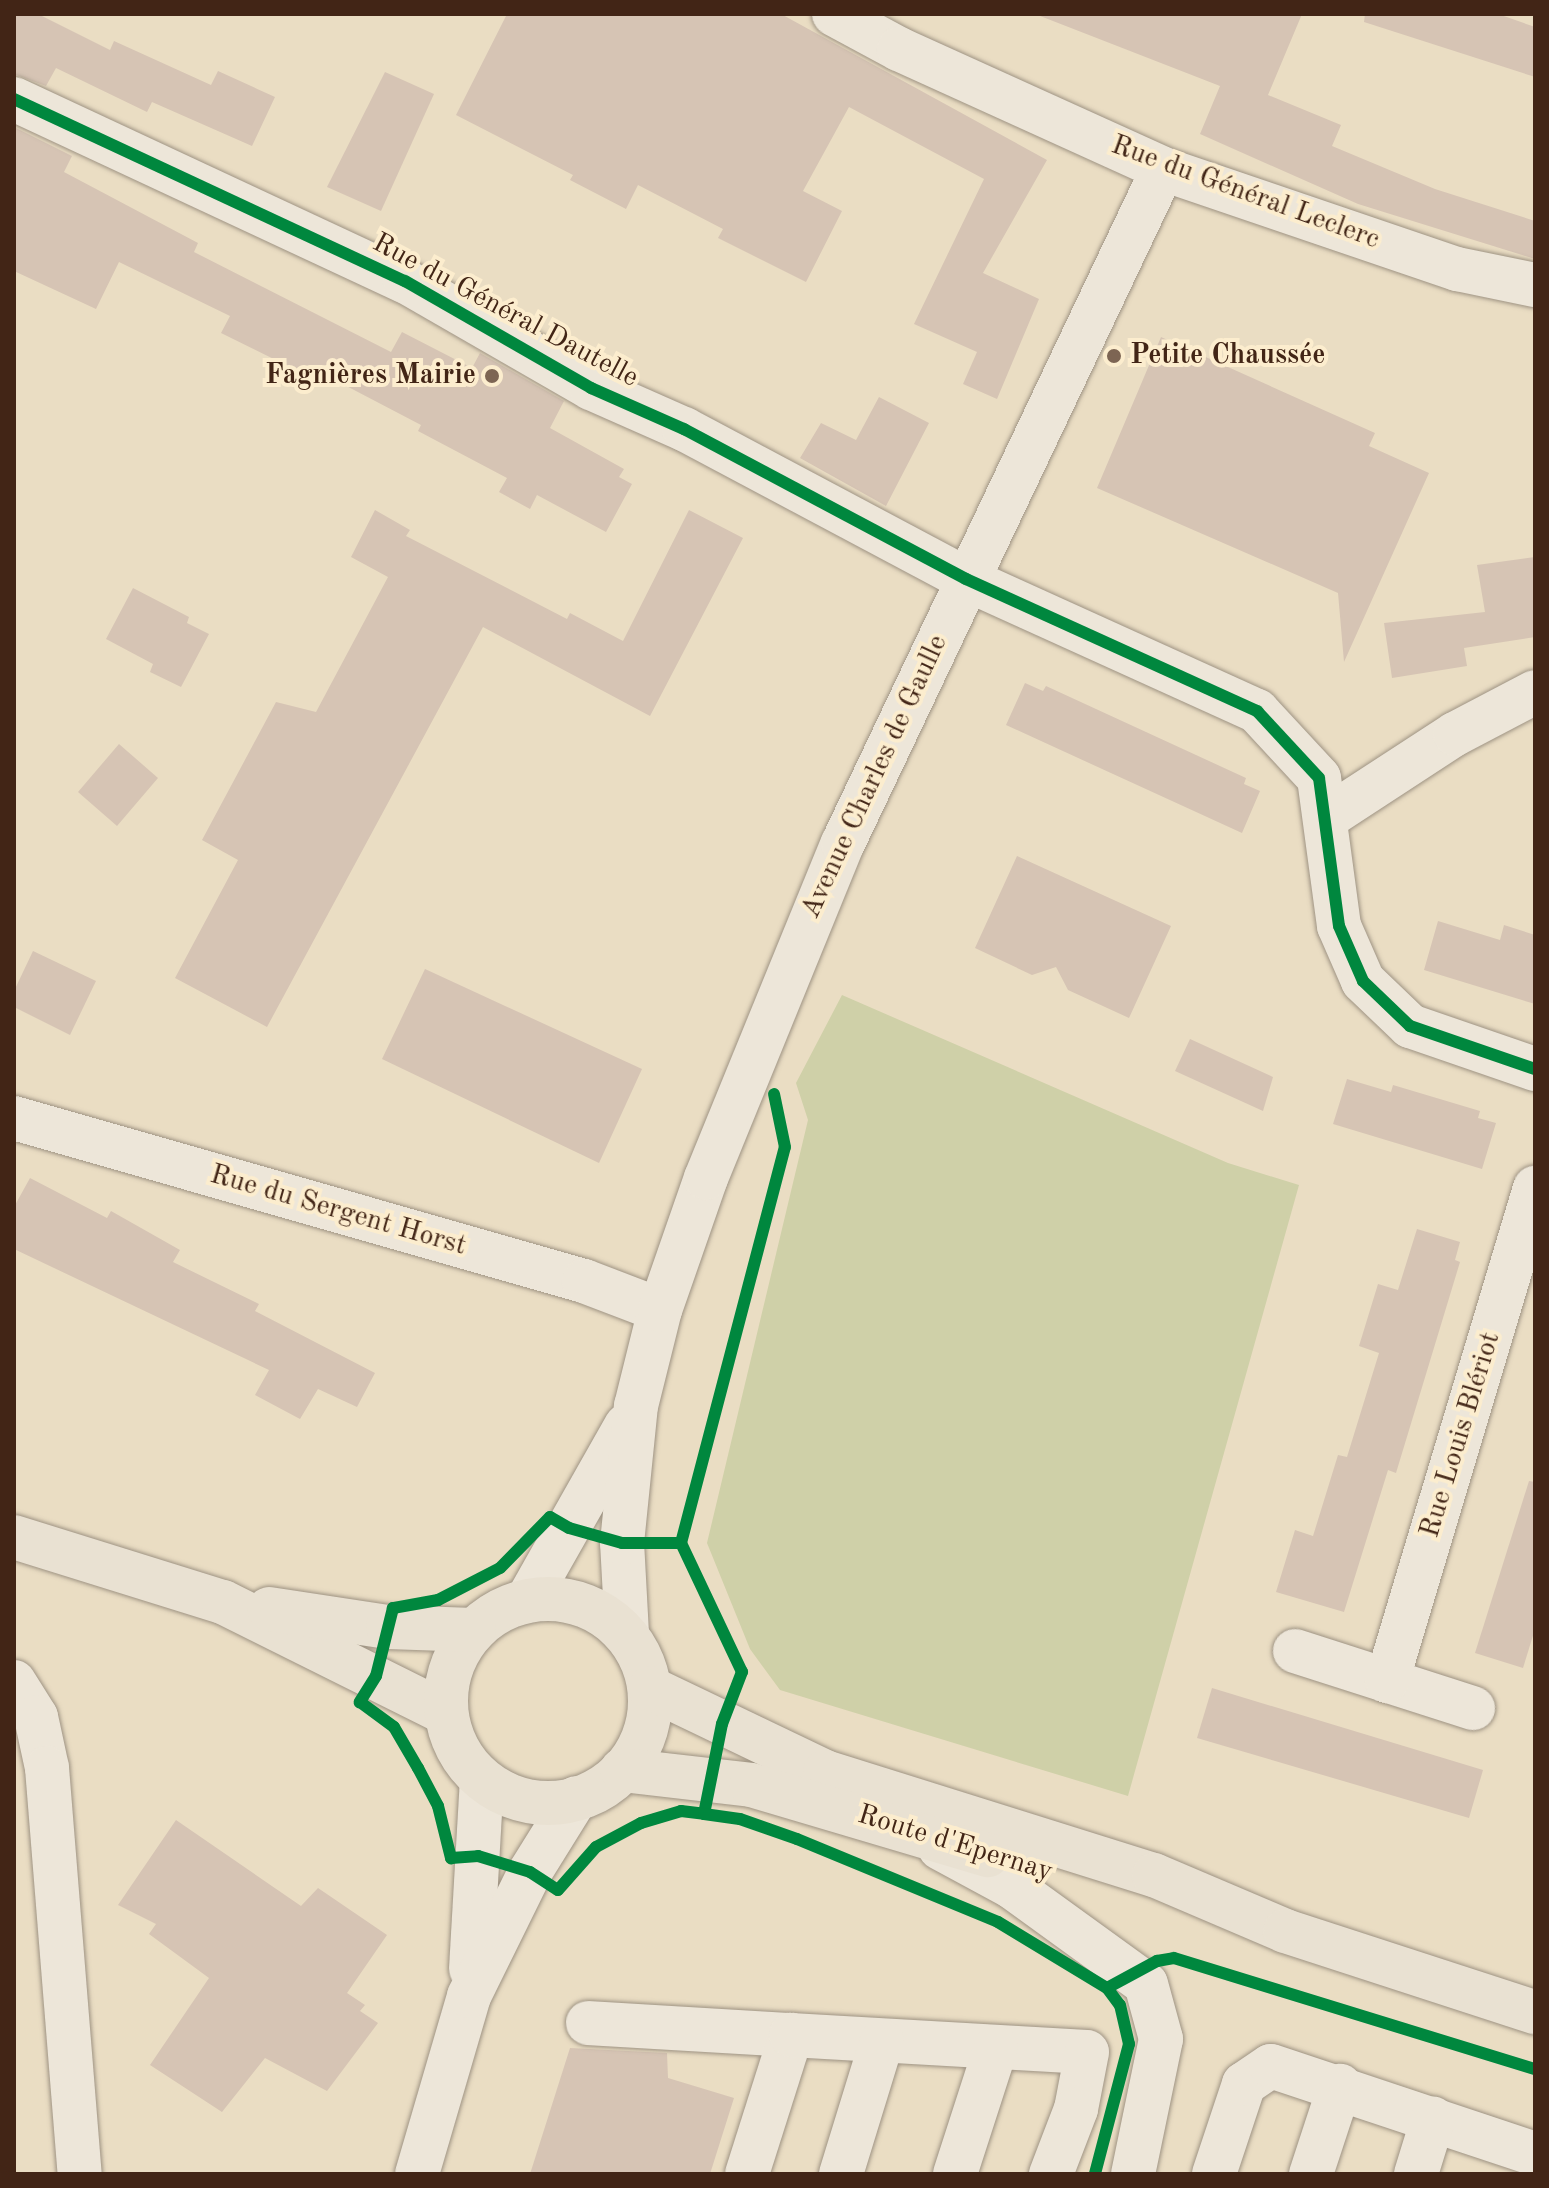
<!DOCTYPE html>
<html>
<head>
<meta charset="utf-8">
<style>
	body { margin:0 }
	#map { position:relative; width:1549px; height:2188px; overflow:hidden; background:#eaddc3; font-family:"Old Standard TT",serif }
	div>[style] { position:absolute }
	.green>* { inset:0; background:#cfd0a8 }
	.building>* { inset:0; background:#d6c4b4 }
	.roads { filter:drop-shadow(0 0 2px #9e9383) drop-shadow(0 0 2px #9e9383) }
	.minor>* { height:44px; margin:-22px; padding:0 22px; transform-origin:22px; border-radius:22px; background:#ede6d9 }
	.major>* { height:44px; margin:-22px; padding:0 22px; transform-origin:22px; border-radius:22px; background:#e9e1d2 }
	.major>.ring { margin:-22px; padding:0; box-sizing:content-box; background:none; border:44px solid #e9e1d2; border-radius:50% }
	.cycleway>* { height:12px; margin:-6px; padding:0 6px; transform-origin:6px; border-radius:6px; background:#00873e }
	.dots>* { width:22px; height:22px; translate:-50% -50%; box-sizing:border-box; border:4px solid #fcedce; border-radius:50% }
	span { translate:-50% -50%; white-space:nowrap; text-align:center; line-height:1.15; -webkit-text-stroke:8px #fcedce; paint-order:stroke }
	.street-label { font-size:28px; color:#422516 }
	.poi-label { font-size:28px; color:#422516; font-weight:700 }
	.left { translate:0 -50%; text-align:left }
	.right { translate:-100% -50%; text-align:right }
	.frame { position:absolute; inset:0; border:16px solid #422516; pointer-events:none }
</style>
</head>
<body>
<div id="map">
	<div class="green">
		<i style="clip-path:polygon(842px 995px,1228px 1163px,1299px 1185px,1128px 1796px,780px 1690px,750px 1649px,707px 1543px,808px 1120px,796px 1083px)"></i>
	</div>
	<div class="building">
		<i style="clip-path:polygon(14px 14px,38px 14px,110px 50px,114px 41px,211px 85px,218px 71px,275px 97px,252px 146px,152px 102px,147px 112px,56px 68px,46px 86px,14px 74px)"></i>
		<i style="clip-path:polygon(507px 14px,781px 14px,1047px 160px,983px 273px,1039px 299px,997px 399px,963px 384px,977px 352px,914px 324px,984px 179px,849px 107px,803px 191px,842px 211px,806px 282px,718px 238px,723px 229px,638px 185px,626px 209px,570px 180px,573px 175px,456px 115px)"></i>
		<i style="clip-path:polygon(1035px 14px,1302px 14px,1268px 95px,1341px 125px,1332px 146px,1435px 189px,1535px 221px,1535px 259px,1358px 204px,1200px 134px,1220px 86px)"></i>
		<i style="clip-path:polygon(1365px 14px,1498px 14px,1535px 27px,1535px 77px,1364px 22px)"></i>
		<i style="clip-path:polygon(385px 72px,434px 94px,381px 211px,327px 187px)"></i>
		<i style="clip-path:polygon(14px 127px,72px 156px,64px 172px,198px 243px,194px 252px,391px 352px,402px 332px,472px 368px,480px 353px,564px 401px,550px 428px,624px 469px,619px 477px,632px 484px,606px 532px,537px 495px,530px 509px,499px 492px,507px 478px,418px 431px,421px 425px,312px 368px,308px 376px,221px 333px,230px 316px,119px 262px,96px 309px,14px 271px)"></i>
		<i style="clip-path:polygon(1161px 337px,1375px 433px,1369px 446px,1429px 473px,1344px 662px,1338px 593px,1097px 488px)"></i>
		<i style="clip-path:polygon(879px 397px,929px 423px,886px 506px,800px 458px,821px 423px,856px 440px)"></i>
		<i style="clip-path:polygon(375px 510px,410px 530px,406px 536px,567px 619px,570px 613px,623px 641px,689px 510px,743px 538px,650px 716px,483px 627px,267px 1027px,175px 978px,238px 860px,202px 840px,276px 702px,316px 712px,388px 577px,351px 557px)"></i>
		<i style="clip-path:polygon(1535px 557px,1535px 637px,1464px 648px,1467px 666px,1392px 678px,1384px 623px,1485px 612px,1477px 565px)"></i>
		<i style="clip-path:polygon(133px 588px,189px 617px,187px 623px,209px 634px,181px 687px,150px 672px,153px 664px,106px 639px)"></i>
		<i style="clip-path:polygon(1025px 683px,1043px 691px,1046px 686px,1246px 778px,1244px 784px,1260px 791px,1242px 833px,1006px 725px)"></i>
		<i style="clip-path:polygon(119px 744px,158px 778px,117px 826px,78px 792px)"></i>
		<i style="clip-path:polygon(1017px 856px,1171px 926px,1129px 1018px,1068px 990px,1056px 967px,1032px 975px,975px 948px)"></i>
		<i style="clip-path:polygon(1438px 921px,1500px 940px,1504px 925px,1535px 935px,1535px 1004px,1424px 970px)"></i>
		<i style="clip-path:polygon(33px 951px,96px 981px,70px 1035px,14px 1007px,14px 991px)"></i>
		<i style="clip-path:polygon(425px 969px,642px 1069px,599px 1163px,382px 1059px)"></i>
		<i style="clip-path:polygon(1190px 1039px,1273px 1077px,1263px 1111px,1175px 1071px)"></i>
		<i style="clip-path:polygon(1347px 1079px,1391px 1092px,1393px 1085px,1480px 1111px,1478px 1118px,1496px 1123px,1482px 1169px,1333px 1124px)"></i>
		<i style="clip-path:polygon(30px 1178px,107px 1218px,111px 1211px,180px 1250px,173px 1262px,259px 1304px,255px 1311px,375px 1373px,357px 1407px,318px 1389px,300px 1419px,255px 1395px,269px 1370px,14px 1249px,14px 1207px)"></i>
		<i style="clip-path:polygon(1417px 1229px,1460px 1242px,1455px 1260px,1460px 1262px,1396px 1473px,1388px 1470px,1344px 1612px,1276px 1592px,1295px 1530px,1313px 1536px,1338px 1455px,1347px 1457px,1379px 1353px,1359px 1346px,1378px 1284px,1398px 1290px)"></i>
		<i style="clip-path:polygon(1529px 1481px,1535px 1482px,1535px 1629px,1523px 1668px,1475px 1653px)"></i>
		<i style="clip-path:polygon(1212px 1688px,1483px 1770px,1469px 1818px,1197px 1738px)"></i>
		<i style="clip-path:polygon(176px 1820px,301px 1906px,318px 1888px,387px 1935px,347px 1993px,365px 2005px,360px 2011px,378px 2023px,327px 2091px,265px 2058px,222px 2112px,150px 2065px,209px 1978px,149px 1934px,156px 1924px,118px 1905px)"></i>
		<i style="clip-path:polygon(570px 2048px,667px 2053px,668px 2078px,734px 2098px,710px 2174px,530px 2174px)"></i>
	</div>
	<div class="roads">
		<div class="minor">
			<i style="left:834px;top:14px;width:74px;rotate:28.3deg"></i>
			<i style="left:899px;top:49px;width:290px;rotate:24.4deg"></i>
			<i style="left:1163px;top:169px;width:311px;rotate:18.8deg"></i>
			<i style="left:1457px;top:269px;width:80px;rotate:11.6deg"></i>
			<i style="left:14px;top:99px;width:431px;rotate:25deg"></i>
			<i style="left:405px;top:281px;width:215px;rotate:29.9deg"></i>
			<i style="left:591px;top:388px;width:102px;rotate:23.8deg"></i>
			<i style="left:684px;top:429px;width:319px;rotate:28deg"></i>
			<i style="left:966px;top:579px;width:320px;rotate:24.4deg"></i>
			<i style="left:1257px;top:711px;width:91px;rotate:47.2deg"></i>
			<i style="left:1319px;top:778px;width:149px;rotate:82.3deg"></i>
			<i style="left:1339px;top:926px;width:60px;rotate:66.4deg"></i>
			<i style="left:1363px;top:981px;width:65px;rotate:43.8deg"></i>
			<i style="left:1410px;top:1026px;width:132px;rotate:19deg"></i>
			<i style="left:1326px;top:818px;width:154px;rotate:-33.1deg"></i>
			<i style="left:1455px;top:734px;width:90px;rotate:-27.7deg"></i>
			<i style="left:14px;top:1118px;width:593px;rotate:15.96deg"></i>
			<i style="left:584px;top:1281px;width:81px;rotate:20.9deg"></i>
			<i style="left:528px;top:1599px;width:199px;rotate:-60.5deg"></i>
			<i style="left:627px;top:1634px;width:91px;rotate:-93.1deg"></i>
			<i style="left:622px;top:1543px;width:138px;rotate:-84.2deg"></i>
			<i style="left:636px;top:1406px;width:99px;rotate:-76deg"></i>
			<i style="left:660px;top:1310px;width:140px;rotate:-70.8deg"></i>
			<i style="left:706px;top:1178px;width:362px;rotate:-67.8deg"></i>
			<i style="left:843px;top:843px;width:746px;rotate:-64.6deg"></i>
			<i style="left:1295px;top:1651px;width:187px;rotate:17.8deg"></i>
			<i style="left:1387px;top:1681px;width:515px;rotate:-73.29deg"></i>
			<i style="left:14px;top:1682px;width:41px;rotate:57.8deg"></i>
			<i style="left:36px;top:1717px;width:52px;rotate:77.8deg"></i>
			<i style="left:47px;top:1768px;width:407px;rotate:85.4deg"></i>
			<i style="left:940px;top:1848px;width:82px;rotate:28.4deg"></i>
			<i style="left:1012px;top:1887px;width:165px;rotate:35.9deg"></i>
			<i style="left:1146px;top:1984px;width:57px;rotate:74.7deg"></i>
			<i style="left:1161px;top:2039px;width:138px;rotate:101.7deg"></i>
			<i style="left:471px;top:1969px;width:188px;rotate:-86.7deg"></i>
			<i style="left:588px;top:2023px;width:203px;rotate:3.4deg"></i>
			<i style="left:417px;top:2174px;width:185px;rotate:-73.7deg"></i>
			<i style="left:469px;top:1996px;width:138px;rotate:-63.8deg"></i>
			<i style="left:530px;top:1872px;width:87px;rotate:-58.1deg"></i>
			<i style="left:747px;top:2174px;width:146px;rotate:-72.4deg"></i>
			<i style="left:791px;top:2035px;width:296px;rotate:3.3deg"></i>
			<i style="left:1087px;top:2052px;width:58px;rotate:100.9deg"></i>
			<i style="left:1076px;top:2109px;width:70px;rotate:111deg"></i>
			<i style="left:841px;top:2174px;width:139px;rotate:-72.9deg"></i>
			<i style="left:955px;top:2174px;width:133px;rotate:-72.1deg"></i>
			<i style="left:1214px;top:2174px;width:95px;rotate:-71.6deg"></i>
			<i style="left:1244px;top:2084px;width:32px;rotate:-34deg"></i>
			<i style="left:1271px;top:2066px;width:278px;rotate:18.4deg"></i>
			<i style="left:1311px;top:2174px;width:93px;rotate:-71.8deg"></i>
			<i style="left:1416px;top:2174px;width:58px;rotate:-72.8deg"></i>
		</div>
		<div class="major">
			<i style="left:14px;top:1537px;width:219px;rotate:17.3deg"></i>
			<i style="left:223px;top:1602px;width:249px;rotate:26.5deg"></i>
			<i class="ring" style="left:446px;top:1599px;width:160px;height:160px"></i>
			<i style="left:269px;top:1609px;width:120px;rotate:8.6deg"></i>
			<i style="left:388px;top:1627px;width:86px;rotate:2deg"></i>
			<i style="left:650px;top:1688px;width:194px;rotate:25.6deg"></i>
			<i style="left:825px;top:1772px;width:345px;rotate:17.4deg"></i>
			<i style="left:1154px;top:1875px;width:142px;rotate:23.1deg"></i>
			<i style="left:1285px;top:1931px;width:263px;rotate:18deg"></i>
			<i style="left:622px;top:1770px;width:130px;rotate:6.6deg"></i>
			<i style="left:751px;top:1785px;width:247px;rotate:16.5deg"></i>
		</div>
	</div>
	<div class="cycleway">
		<i style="left:14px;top:99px;width:431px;rotate:25deg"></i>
		<i style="left:405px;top:281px;width:215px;rotate:29.9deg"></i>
		<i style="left:591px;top:388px;width:102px;rotate:23.8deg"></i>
		<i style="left:684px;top:429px;width:319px;rotate:28deg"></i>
		<i style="left:966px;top:579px;width:320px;rotate:24.4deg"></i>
		<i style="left:1257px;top:711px;width:91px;rotate:47.2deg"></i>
		<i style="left:1319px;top:778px;width:149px;rotate:82.3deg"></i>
		<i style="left:1339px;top:926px;width:60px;rotate:66.4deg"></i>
		<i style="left:1363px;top:981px;width:65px;rotate:43.8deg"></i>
		<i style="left:1410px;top:1026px;width:132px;rotate:19deg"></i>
		<i style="left:681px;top:1543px;width:409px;rotate:-75.3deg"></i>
		<i style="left:785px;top:1147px;width:54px;rotate:-101.7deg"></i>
		<i style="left:704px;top:1814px;width:92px;rotate:-78.7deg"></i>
		<i style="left:722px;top:1724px;width:56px;rotate:-69deg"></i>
		<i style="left:742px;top:1672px;width:143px;rotate:-115.3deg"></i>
		<i style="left:681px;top:1543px;width:59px;rotate:180deg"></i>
		<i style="left:622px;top:1543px;width:55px;rotate:-164.2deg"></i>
		<i style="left:569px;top:1528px;width:22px;rotate:-150deg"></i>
		<i style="left:550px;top:1517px;width:71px;rotate:134.4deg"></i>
		<i style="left:500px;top:1568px;width:70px;rotate:152.7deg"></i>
		<i style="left:438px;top:1600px;width:46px;rotate:169.9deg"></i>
		<i style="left:393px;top:1608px;width:70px;rotate:104deg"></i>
		<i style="left:376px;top:1676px;width:31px;rotate:122deg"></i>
		<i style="left:360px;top:1702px;width:42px;rotate:36.3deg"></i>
		<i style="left:394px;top:1727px;width:48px;rotate:59.7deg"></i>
		<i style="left:418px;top:1768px;width:43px;rotate:62.2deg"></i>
		<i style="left:438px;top:1806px;width:54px;rotate:76deg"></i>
		<i style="left:451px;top:1858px;width:27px;rotate:-4deg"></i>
		<i style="left:478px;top:1856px;width:54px;rotate:17.1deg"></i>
		<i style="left:530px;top:1872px;width:33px;rotate:33deg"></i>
		<i style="left:558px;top:1890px;width:57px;rotate:-48.5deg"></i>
		<i style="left:596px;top:1847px;width:51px;rotate:-28.1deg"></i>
		<i style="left:641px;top:1823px;width:42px;rotate:-16.7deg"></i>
		<i style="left:681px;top:1811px;width:23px;rotate:7deg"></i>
		<i style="left:704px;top:1814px;width:36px;rotate:8deg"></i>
		<i style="left:740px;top:1819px;width:60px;rotate:19.3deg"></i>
		<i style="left:797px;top:1839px;width:217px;rotate:22.4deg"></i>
		<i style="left:998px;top:1922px;width:127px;rotate:31.2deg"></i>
		<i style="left:1107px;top:1988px;width:21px;rotate:53deg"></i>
		<i style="left:1120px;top:2005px;width:40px;rotate:77deg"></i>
		<i style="left:1129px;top:2044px;width:134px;rotate:104.7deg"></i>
		<i style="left:1107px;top:1988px;width:57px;rotate:-28.4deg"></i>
		<i style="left:1157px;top:1961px;width:17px;rotate:-10deg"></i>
		<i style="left:1174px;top:1958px;width:378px;rotate:17.1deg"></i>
	</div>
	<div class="dots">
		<i style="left:1114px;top:356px;background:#7d6553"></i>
		<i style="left:492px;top:376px;background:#7d6553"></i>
	</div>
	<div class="street-label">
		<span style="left:1245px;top:193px;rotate:20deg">Rue du Général Leclerc</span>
		<span style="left:505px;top:311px;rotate:28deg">Rue du Général Dautelle</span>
		<span style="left:875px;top:777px;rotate:-65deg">Avenue Charles de Gaulle</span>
		<span style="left:338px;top:1211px;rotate:16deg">Rue du Sergent Horst</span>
		<span style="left:1461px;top:1435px;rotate:-73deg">Rue Louis Blériot</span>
		<span style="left:955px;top:1844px;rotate:17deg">Route d'Epernay</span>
	</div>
	<div class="poi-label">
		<span class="left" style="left:1130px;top:356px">Petite Chaussée</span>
		<span class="right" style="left:476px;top:376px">Fagnières Mairie</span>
	</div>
	<div class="frame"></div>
</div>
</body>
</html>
